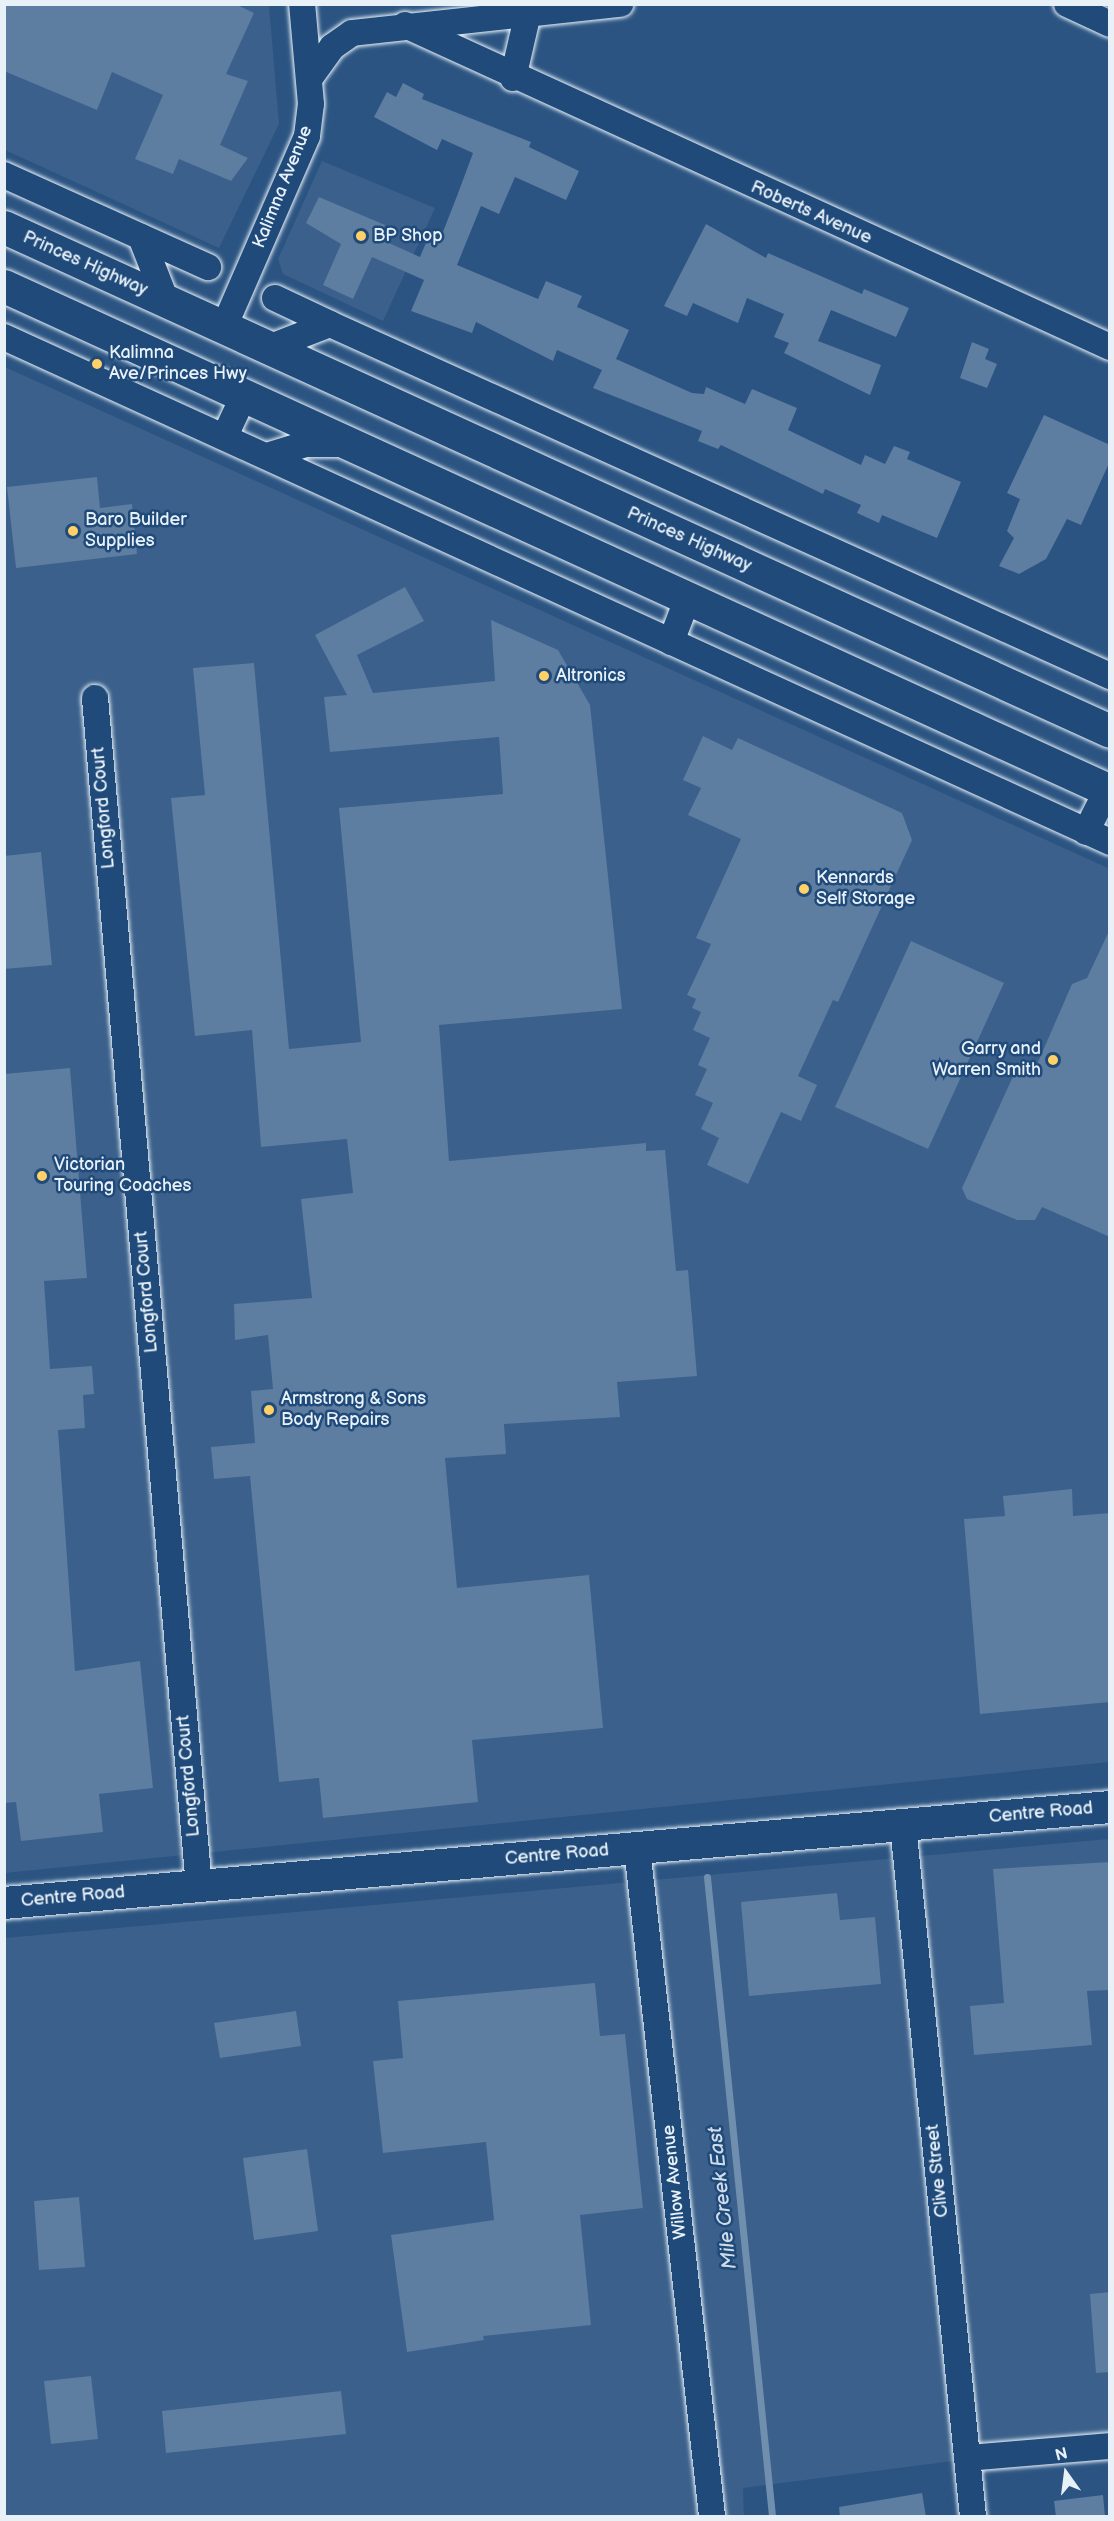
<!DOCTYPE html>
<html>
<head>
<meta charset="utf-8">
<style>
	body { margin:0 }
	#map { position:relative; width:1114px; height:2521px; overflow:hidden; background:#2b5482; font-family:"Balsamiq Sans",sans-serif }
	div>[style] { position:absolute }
	.built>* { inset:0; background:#3a608b }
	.stream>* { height:7px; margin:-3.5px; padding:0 3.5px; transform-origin:3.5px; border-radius:3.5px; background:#708ead }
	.building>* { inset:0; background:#5d7da1 }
	.roads { filter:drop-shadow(0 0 2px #e8f1f8) drop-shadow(0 0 2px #e8f1f8) }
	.minor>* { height:26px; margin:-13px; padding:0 13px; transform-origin:13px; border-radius:13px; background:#1f4a7a }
	.major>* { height:32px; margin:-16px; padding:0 16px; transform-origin:16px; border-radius:16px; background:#1f4a7a }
	.highway>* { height:33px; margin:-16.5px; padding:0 16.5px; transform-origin:16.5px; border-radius:16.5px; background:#1f4a7a }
	.dots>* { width:16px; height:16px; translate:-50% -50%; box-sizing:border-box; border:3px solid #1f4a7a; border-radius:50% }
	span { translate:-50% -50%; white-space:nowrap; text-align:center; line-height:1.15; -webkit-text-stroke:5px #1f4a7a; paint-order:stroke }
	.street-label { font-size:18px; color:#e8f1f8 }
	.poi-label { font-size:18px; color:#e8f1f8 }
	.left { translate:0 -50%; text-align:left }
	.right { translate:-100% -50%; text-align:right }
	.water-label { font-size:20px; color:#d0dde9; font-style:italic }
	.frame { position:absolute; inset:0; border:6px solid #e8f1f8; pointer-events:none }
	.north { position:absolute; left:1036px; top:2443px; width:60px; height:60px; -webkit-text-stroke:4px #1f4a7a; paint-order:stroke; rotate:346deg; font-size:16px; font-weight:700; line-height:24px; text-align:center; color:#e8f1f8 }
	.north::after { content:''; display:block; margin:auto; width:21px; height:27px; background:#e8f1f8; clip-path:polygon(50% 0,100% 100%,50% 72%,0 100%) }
</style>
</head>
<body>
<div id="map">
	<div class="built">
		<i style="clip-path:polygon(5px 5px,269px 5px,279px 124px,219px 248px,5px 150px)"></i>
		<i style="clip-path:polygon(322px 161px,435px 208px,383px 321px,283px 274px,278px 259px)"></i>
		<i style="clip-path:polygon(5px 367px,1110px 869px,1109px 1762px,5px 1873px)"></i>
		<i style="clip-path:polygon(1109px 1839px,1109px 2441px,743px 2488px,744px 2516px,5px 2516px,5px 1938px)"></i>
	</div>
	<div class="stream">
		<i style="left:707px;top:1877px;width:642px;rotate:84.19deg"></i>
	</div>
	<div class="building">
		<i style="clip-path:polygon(4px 4px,235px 4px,254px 13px,226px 74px,248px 81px,220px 145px,248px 158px,231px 181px,179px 159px,173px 174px,135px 159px,163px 95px,112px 72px,97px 110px,4px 71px)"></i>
		<i style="clip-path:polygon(403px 83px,424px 94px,422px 99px,531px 142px,529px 147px,579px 171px,566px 200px,515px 177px,499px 214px,481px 206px,457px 265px,538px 299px,546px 281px,582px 296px,577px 307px,629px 330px,616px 359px,692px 393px,704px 394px,706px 387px,745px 404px,752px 389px,797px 408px,788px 430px,861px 465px,865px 455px,885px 464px,894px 446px,910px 452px,907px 459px,961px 482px,937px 538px,882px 515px,879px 523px,857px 513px,861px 505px,825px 489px,823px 494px,721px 445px,718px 449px,698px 441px,702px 431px,593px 388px,602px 370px,557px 350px,553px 361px,476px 322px,472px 333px,411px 311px,424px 280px,372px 257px,353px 299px,323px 285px,341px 244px,306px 223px,319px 197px,385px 225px,380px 239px,420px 257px,428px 238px,439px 242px,457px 196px,473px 153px,442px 139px,437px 150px,374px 117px,387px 92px,396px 97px)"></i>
		<i style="clip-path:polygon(706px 224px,766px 258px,768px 253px,862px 294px,864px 289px,909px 308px,896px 337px,831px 310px,818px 341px,881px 365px,870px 395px,784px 353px,789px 343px,774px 337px,784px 314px,747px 298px,738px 323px,693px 303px,687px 316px,664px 306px)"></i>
		<i style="clip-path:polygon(972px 342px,989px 349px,985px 359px,997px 364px,987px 388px,960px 378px)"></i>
		<i style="clip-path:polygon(1044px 415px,1110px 445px,1110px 461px,1081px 525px,1067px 519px,1046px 559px,1019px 574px,999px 566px,1014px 538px,1007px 531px,1020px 499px,1007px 493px)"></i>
		<i style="clip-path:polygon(97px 477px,100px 508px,132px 504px,137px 554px,16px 568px,7px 487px)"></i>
		<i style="clip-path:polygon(405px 587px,424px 621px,357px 655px,373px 693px,495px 681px,491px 620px,558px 650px,590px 705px,622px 1009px,439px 1025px,449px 1161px,646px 1143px,646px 1151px,665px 1150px,676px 1271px,688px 1270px,697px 1376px,617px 1382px,620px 1417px,504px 1424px,506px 1454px,445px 1458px,457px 1588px,589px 1575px,603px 1728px,472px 1740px,478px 1802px,323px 1818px,319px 1778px,279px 1782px,250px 1476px,214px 1479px,211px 1447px,255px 1443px,251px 1391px,273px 1389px,268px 1335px,235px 1340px,234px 1304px,312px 1298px,301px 1199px,353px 1193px,347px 1139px,261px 1147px,252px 1030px,195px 1036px,171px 798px,205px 795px,193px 668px,254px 663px,289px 1049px,361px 1042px,339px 808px,503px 794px,499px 737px,330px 752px,324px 697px,347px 695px,315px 635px)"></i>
		<i style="clip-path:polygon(703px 736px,732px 750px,738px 738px,902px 813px,912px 840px,838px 1002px,833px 1000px,798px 1076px,817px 1085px,801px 1121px,781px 1112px,748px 1184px,707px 1165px,719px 1138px,701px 1129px,713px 1103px,695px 1095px,707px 1069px,698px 1065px,710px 1038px,693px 1030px,701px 1012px,692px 1008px,696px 999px,687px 995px,711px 944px,696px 938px,741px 839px,688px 815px,701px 788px,683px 780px)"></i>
		<i style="clip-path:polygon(41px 852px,52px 965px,4px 969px,4px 856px)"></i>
		<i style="clip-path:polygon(1110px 929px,1110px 1237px,1042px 1207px,1035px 1220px,1017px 1220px,967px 1199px,962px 1188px,1020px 1061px,1035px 1069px,1072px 984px,1087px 978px)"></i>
		<i style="clip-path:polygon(911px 941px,1004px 983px,928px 1149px,835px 1107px)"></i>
		<i style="clip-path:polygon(70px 1068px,87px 1278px,44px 1281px,50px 1369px,92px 1366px,94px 1394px,83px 1395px,85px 1428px,58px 1430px,75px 1671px,140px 1661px,153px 1788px,99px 1794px,103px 1832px,21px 1841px,16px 1802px,4px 1803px,4px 1074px)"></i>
		<i style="clip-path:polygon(1072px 1489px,1073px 1516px,1110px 1513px,1110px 1702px,980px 1714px,964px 1519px,1005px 1516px,1003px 1496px)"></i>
		<i style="clip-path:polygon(1110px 1862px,1110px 1990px,1087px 1991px,1092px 2045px,974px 2055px,970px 2006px,1004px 2003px,993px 1869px)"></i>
		<i style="clip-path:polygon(837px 1893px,840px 1920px,875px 1917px,881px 1984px,749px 1996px,741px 1902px)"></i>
		<i style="clip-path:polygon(595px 1983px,600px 2036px,625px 2034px,643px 2208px,580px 2215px,591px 2325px,483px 2336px,484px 2340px,407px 2352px,391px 2235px,494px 2220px,486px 2142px,383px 2153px,373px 2061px,403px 2058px,398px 2001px)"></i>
		<i style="clip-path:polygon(296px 2011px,301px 2046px,220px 2058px,214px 2023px)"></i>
		<i style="clip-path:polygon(307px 2149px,318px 2231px,254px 2240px,243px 2158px)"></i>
		<i style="clip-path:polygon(79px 2197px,85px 2267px,39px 2270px,34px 2201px)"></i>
		<i style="clip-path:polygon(1110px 2292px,1110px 2372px,1096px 2373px,1090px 2294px)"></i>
		<i style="clip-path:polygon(91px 2376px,98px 2439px,51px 2444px,44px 2381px)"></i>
		<i style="clip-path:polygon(341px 2391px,346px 2434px,166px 2453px,162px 2411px)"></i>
		<i style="clip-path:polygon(922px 2493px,926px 2517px,840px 2517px,839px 2507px)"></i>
		<i style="clip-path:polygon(1103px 2495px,1105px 2517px,1056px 2517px,1054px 2501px)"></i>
	</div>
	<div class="roads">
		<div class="minor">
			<i style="left:1067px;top:4px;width:47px;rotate:24.9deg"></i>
			<i style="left:405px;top:25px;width:775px;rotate:24.55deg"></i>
			<i style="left:513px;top:78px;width:67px;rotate:-77deg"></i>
			<i style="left:309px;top:79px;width:39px;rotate:-54deg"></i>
			<i style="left:332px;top:47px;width:24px;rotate:-35deg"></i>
			<i style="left:352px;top:33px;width:270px;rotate:-6.2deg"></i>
			<i style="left:4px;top:175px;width:224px;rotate:24.3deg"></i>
			<i style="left:141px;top:237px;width:69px;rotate:68.7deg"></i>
			<i style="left:275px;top:298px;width:61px;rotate:25.3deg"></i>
			<i style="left:224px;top:327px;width:208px;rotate:-66.5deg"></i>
			<i style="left:307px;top:136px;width:32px;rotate:-83deg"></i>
			<i style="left:311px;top:104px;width:100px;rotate:-95.1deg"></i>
			<i style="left:4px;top:337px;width:1216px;rotate:24.54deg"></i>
			<i style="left:268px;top:348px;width:66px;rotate:-21.2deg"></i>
			<i style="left:330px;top:324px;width:856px;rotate:24.29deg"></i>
			<i style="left:225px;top:436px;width:45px;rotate:-65.1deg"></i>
			<i style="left:267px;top:456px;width:41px;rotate:-17.1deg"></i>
			<i style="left:306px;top:444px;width:39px"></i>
			<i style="left:671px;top:642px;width:48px;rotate:-69.3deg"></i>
			<i style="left:95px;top:698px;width:1193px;rotate:85deg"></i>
			<i style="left:1086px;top:832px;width:47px;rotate:-63.4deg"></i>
			<i style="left:903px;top:1825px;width:695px;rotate:84.22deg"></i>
			<i style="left:637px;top:1848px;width:672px;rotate:83.59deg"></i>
			<i style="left:967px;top:2458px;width:144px;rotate:-4.8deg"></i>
		</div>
		<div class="major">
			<i style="left:4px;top:1903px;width:1110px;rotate:-4.96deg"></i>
		</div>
		<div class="highway">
			<i style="left:4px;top:227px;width:1215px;rotate:24.5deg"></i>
			<i style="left:4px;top:286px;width:1216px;rotate:24.54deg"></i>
		</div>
	</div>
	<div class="dots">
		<i style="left:361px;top:236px;background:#ffd166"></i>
		<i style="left:97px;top:364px;background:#ffd166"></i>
		<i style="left:73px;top:531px;background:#ffd166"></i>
		<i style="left:544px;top:676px;background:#ffd166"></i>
		<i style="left:804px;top:889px;background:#ffd166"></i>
		<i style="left:1053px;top:1060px;background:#ffd166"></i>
		<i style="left:42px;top:1176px;background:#ffd166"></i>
		<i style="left:269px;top:1410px;background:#ffd166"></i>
	</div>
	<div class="street-label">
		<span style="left:283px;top:187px;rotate:-68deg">Kalimna Avenue</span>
		<span style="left:811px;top:213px;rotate:24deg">Roberts Avenue</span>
		<span style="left:85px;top:264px;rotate:24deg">Princes Highway</span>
		<span style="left:689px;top:540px;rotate:24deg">Princes Highway</span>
		<span style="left:104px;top:808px;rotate:-95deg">Longford Court</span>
		<span style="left:147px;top:1292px;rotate:-95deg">Longford Court</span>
		<span style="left:189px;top:1776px;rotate:-95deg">Longford Court</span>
		<span style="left:1041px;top:1813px;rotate:-5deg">Centre Road</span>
		<span style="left:557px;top:1855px;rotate:-5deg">Centre Road</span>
		<span style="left:73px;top:1897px;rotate:-5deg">Centre Road</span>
		<span style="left:938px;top:2171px;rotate:-96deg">Clive Street</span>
		<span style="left:675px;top:2182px;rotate:-96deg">Willow Avenue</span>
	</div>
	<div class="poi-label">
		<span class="left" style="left:373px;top:236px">BP Shop</span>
		<span class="left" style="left:109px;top:364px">Kalimna<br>Ave/Princes Hwy</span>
		<span class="left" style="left:85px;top:531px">Baro Builder<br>Supplies</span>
		<span class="left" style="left:556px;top:676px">Altronics</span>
		<span class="left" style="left:816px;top:889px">Kennards<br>Self Storage</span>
		<span class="right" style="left:1041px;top:1060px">Garry and<br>Warren Smith</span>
		<span class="left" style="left:54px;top:1176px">Victorian<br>Touring Coaches</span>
		<span class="left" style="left:281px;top:1410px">Armstrong &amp; Sons<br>Body Repairs</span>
	</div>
	<div class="water-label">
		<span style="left:723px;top:2198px;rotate:-96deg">Mile Creek East</span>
	</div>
	<div class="frame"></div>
	<div class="north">N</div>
</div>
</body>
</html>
